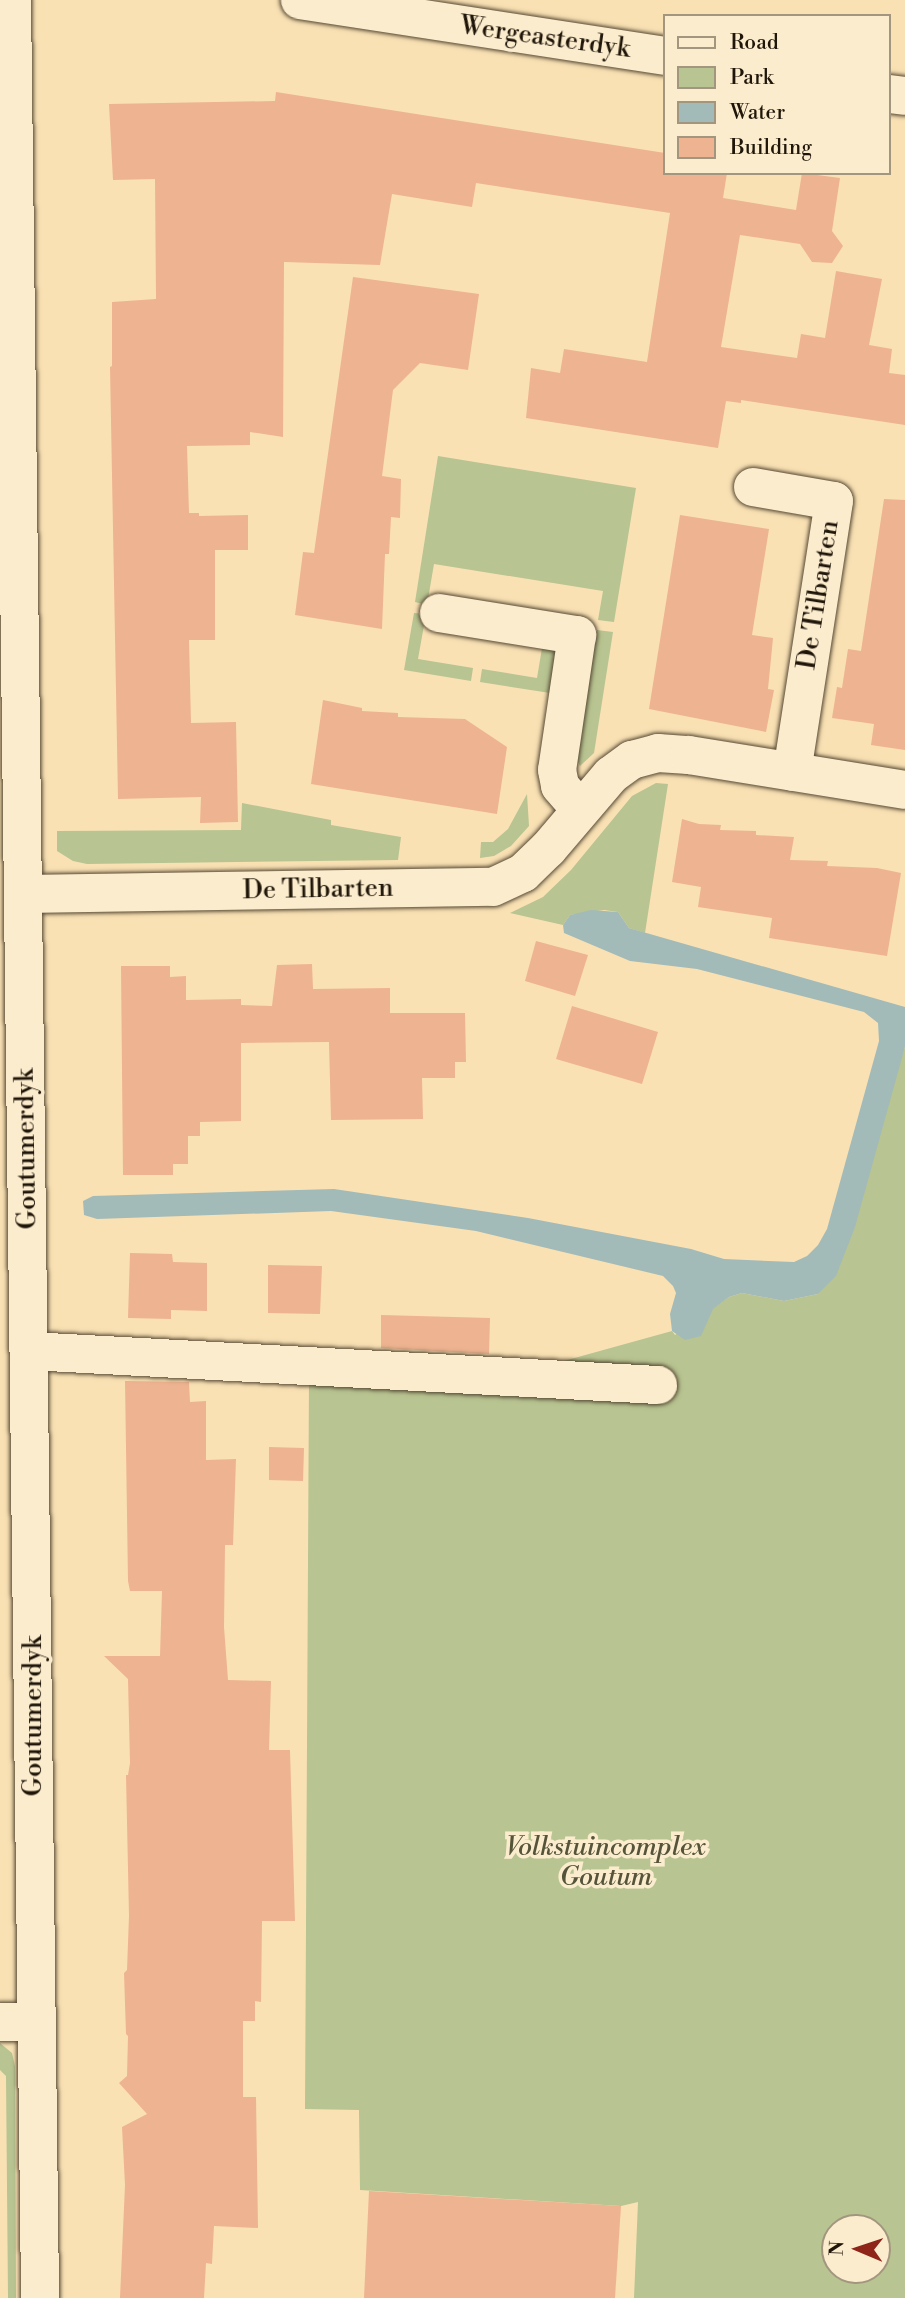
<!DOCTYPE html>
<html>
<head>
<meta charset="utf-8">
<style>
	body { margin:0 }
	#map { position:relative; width:905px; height:2298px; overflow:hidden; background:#f9e1b4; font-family:"Libre Bodoni",serif }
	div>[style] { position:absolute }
	.green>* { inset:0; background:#b8c491 }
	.water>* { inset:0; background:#a2bbb8 }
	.building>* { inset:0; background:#eeb390 }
	.roads { filter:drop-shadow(0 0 2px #564934) drop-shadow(0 0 2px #564934) }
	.minor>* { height:38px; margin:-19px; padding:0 19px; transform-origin:19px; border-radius:19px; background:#fbecce }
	span { translate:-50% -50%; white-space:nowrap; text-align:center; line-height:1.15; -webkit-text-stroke:7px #fbecce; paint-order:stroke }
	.street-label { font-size:26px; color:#1f1609 }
	.park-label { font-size:26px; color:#555339; font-style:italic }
	.legend { position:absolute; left:663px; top:14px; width:228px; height:161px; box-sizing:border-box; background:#fbecce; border:2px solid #a3967f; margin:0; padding:9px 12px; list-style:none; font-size:21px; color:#1f1609 }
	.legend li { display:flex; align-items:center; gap:14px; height:35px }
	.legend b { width:35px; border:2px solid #a3967f }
	.north { position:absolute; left:821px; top:2214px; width:70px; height:70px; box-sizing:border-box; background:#fbecce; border:2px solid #a3967f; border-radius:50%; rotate:272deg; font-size:19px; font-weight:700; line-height:28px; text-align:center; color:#1f1609 }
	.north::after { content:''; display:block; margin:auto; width:24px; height:32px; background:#8f2418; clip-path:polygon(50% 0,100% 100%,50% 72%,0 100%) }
</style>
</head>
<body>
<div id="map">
	<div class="green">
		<i style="clip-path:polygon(438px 456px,636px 488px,614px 622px,598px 620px,603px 591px,434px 564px,427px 605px,415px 602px)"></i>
		<i style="clip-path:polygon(414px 613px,426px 614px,418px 659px,473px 668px,471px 681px,404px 670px)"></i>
		<i style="clip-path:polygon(597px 630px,613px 632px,594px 753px,580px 766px,576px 758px)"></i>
		<i style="clip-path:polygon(542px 648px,555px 651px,550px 693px,480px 682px,482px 669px,537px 678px)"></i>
		<i style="clip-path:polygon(656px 783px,668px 784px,645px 933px,629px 928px,618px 912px,604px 910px,570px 915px,563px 925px,510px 913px,543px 897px,571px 870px,632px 796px)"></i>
		<i style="clip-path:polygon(527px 794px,529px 826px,511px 846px,494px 856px,480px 858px,481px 842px,493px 842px,508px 829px)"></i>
		<i style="clip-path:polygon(242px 803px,331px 820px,331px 825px,401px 837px,398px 860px,87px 864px,73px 861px,57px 851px,57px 831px,241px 830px)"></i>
		<i style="clip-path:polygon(evenodd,905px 1047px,905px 2298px,634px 2298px,638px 2202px,621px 2206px,360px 2190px,359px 2110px,305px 2109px,309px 1379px,542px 1367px,672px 1331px,675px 1335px,729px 1297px,742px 1293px,784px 1301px,818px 1294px,905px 1047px,835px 2228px,877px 2228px,877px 2270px,835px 2270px,835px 2228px)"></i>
		<i style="clip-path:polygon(0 2043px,12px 2053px,15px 2066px,16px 2298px,8px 2298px,6px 2076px,0 2070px)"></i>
	</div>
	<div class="water">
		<i style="clip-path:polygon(591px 910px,618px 912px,629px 928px,905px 1007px,905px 1047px,855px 1227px,836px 1276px,818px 1294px,784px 1301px,742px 1293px,729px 1297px,713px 1309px,701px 1336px,685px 1340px,672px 1331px,670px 1314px,676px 1293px,673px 1286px,663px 1276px,476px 1231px,331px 1211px,97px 1219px,84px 1215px,83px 1201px,93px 1196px,334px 1189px,528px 1218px,691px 1249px,724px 1259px,794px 1262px,807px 1256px,818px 1245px,827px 1229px,879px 1041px,878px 1023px,864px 1012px,697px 969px,630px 961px,564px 933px,563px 925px,570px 915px)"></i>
	</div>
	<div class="building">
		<i style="clip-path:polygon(276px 92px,665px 153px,665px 173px,727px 173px,723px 198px,796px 210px,802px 173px,840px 178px,832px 231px,843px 246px,832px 263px,812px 262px,800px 244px,740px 235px,721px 347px,797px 358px,801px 334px,825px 338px,836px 271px,882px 279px,869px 345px,892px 349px,889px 373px,905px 375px,905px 425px,741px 400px,741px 403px,726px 401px,718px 448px,526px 418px,531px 368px,560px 373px,564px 349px,647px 362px,670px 213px,476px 183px,472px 207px,392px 194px,380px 265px,284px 262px,283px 437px,250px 432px,250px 445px,187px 446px,189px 513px,199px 513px,199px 516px,248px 515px,248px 550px,215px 550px,215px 640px,189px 640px,191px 723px,236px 722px,238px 822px,200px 823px,201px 797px,118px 799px,110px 367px,112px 366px,112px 302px,156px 299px,155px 179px,113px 180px,109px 104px,275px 101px)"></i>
		<i style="clip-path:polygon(353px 277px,479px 294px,468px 370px,420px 363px,393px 390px,382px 476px,401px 479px,400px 518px,391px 517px,389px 554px,385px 554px,382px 629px,295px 615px,303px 552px,314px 553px)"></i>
		<i style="clip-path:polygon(884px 499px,905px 500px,905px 750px,871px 745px,874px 724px,832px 718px,837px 687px,842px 688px,848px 649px,861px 651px)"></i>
		<i style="clip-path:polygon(680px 515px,769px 529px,752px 635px,773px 638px,768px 689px,774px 690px,766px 732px,649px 709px)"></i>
		<i style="clip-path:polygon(323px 700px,362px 708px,362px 711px,398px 713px,398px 717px,465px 719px,507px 747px,497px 814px,311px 784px)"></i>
		<i style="clip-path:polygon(682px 819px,699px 824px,721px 825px,720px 830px,756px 831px,756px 835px,794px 837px,790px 860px,828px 861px,827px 866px,877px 868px,901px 873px,887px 956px,769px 938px,772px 918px,698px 907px,701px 887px,672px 882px)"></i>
		<i style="clip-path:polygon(536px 941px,588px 955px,575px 996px,525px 981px)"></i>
		<i style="clip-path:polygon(312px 964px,313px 989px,390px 988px,390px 1013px,465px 1013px,466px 1062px,455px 1062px,455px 1078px,422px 1078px,423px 1119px,331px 1120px,329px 1042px,241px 1043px,241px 1121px,200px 1122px,200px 1136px,188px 1136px,188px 1164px,173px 1164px,173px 1175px,123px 1175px,121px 966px,170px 966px,170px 977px,186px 976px,186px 1000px,241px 999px,241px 1005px,272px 1006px,277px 965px)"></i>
		<i style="clip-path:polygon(572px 1006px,658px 1032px,642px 1084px,556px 1059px)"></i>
		<i style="clip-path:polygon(130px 1253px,172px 1254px,173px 1262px,207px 1263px,207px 1311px,171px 1310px,171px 1319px,128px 1318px)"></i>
		<i style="clip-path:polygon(268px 1265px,322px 1266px,320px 1314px,268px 1313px)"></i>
		<i style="clip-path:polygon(381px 1315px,490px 1318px,489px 1354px,381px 1348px)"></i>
		<i style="clip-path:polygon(125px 1381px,189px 1382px,190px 1402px,206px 1401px,206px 1460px,236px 1459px,233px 1545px,225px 1545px,224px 1627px,228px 1680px,271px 1681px,269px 1750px,290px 1750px,295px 1921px,262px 1921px,261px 2002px,255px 2001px,255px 2021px,243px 2021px,243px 2097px,256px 2097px,258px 2228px,214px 2226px,212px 2264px,206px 2263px,204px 2298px,120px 2298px,125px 2185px,122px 2127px,147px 2114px,119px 2083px,127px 2076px,128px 2036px,126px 2034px,124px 1973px,127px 1970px,129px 1916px,126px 1775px,128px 1775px,130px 1763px,128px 1679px,104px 1656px,160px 1656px,162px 1591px,130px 1591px,128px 1581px)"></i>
		<i style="clip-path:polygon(269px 1447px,304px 1448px,303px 1481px,269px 1480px)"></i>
		<i style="clip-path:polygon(369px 2191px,621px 2206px,615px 2298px,364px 2298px)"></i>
	</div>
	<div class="roads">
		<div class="minor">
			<i style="left:12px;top:0;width:2298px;rotate:89.3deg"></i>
			<i style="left:300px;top:0;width:369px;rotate:8.7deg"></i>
			<i style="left:889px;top:94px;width:16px;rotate:7deg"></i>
			<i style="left:753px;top:487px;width:82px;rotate:9.8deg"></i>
			<i style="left:834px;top:501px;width:274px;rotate:98.8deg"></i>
			<i style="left:439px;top:613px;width:140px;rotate:9.1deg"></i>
			<i style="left:577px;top:635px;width:136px;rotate:98.4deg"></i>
			<i style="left:557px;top:770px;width:16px;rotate:79deg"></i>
			<i style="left:560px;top:786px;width:30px;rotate:49deg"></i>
			<i style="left:24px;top:894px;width:469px;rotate:-0.9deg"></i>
			<i style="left:493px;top:887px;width:33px;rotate:-25deg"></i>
			<i style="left:523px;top:873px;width:35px;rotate:-44deg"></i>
			<i style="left:548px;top:849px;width:97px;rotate:-49.6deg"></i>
			<i style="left:611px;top:775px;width:26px;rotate:-36deg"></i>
			<i style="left:632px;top:760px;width:27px;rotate:-15deg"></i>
			<i style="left:658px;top:753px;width:31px;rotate:4deg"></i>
			<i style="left:689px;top:755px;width:219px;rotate:9.2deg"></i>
			<i style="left:30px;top:1351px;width:629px;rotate:3.1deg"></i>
			<i style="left:0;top:2022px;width:36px"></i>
		</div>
	</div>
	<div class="street-label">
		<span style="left:545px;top:38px;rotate:8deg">Wergeasterdyk</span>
		<span style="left:819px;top:595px;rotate:-81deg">De Tilbarten</span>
		<span style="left:318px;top:890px;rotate:-1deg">De Tilbarten</span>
		<span style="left:27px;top:1149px;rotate:-91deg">Goutumerdyk</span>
		<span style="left:34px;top:1716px;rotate:-90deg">Goutumerdyk</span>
	</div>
	<div class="park-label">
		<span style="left:606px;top:1863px">Volkstuincomplex<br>Goutum</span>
	</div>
	<ul class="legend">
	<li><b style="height:9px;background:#fbecce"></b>Road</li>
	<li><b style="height:19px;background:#b8c491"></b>Park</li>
	<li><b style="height:19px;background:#a2bbb8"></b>Water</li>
	<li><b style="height:19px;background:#eeb390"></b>Building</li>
	</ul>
	<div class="north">N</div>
</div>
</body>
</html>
